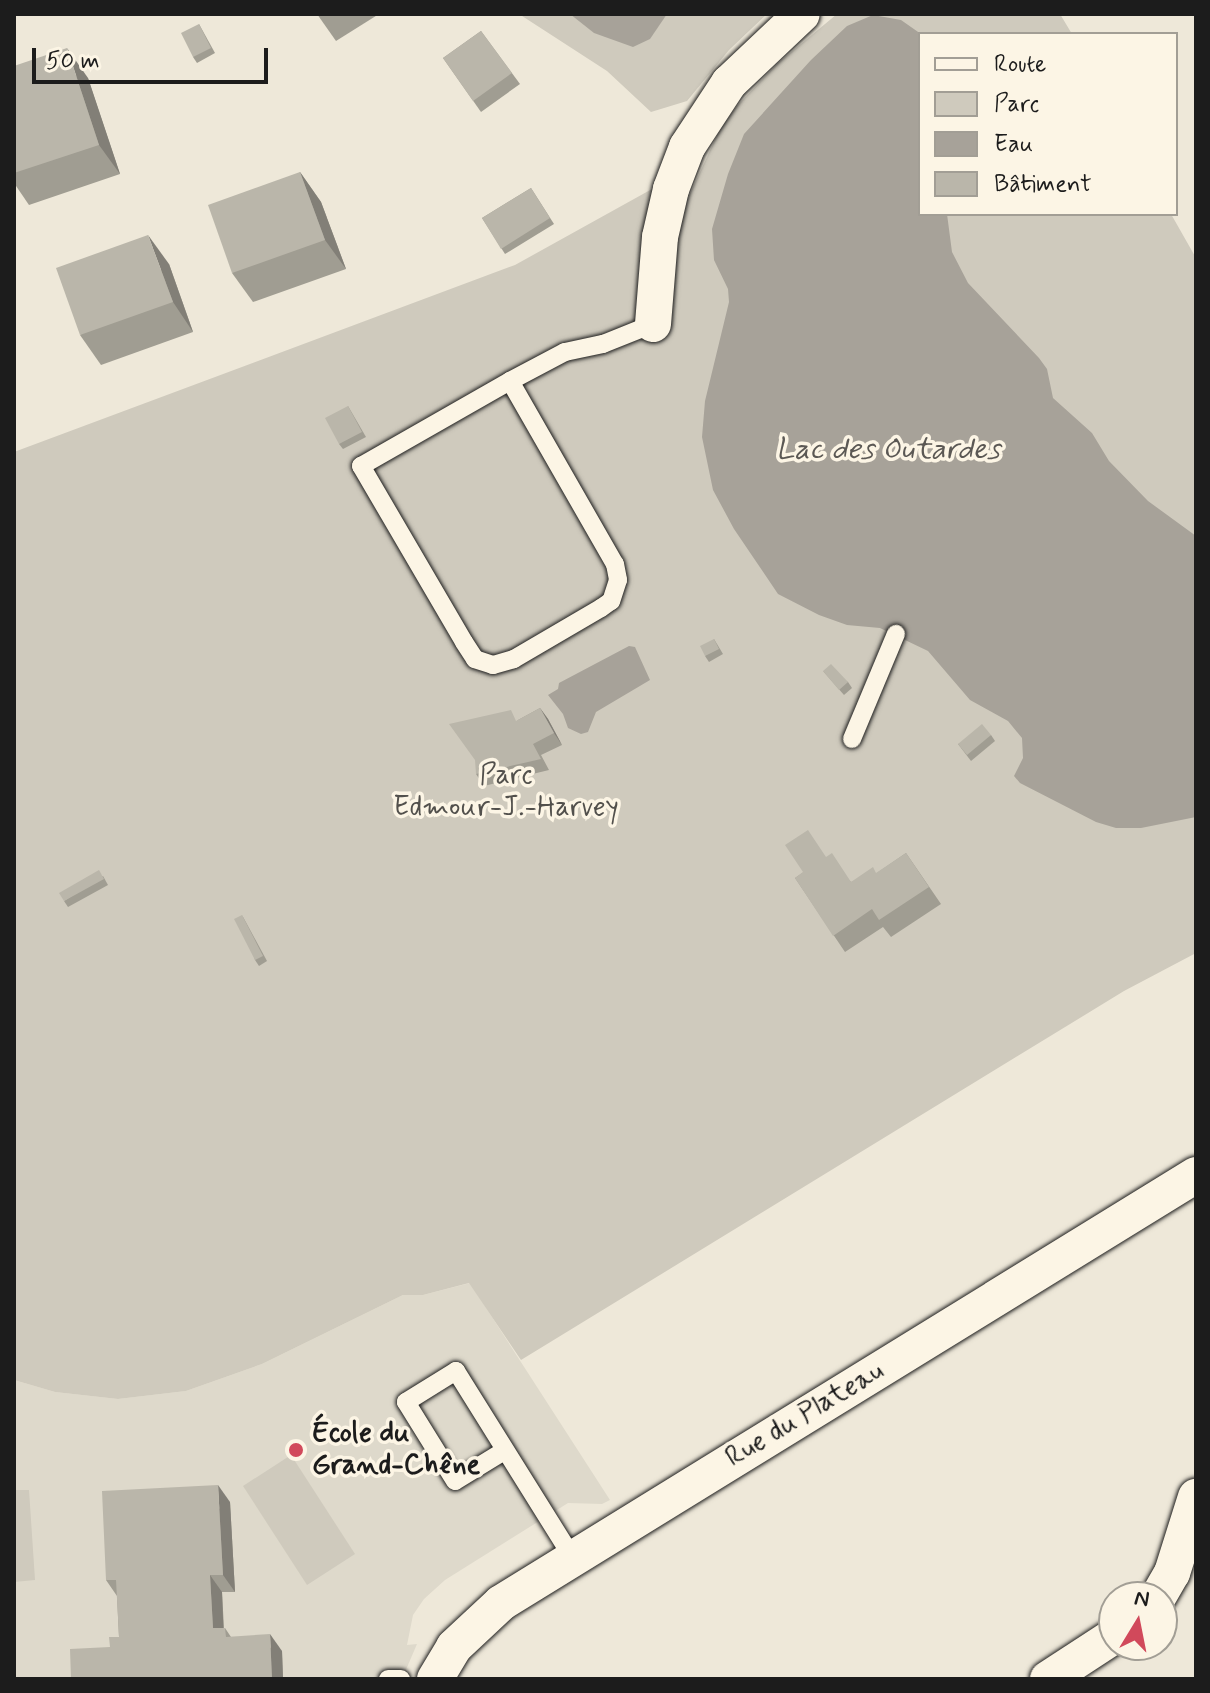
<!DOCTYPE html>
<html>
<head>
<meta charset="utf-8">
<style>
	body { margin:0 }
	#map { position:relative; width:1210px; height:1693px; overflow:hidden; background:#eee8d9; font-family:Mynerve,sans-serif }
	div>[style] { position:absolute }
	.built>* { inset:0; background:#ded9cb }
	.green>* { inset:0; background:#cfcabd }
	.water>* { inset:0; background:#a7a299 }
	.roads { filter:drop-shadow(0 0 2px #1c1c1c) drop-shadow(0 0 2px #1c1c1c) }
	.lane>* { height:18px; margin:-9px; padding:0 9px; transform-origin:9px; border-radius:9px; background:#fcf5e5 }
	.street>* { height:36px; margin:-18px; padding:0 18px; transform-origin:18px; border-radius:18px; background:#fcf5e5 }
	.wall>* { inset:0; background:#a09d92 }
	.shaded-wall>* { inset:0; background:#827f77 }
	.building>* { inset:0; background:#bab6aa }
	.dots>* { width:22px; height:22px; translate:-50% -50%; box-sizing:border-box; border:4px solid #fcf5e5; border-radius:50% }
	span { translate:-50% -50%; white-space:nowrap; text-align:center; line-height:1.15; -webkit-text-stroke:7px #fcf5e5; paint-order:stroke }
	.park-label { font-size:28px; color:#52504c }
	.street-label { font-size:28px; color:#1c1c1c }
	.poi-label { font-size:28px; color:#1c1c1c; font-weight:700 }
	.left { translate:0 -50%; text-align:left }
	.water-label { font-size:30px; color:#5b5854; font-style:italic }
	.frame { position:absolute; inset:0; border:16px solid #1c1c1c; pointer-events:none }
	.legend { position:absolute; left:918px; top:32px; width:260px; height:184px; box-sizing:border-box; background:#fcf5e5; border:2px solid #a29e95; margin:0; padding:10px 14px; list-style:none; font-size:24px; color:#1c1c1c }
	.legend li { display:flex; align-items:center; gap:16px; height:40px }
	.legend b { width:40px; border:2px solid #a29e95 }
	.north { position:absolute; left:1098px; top:1581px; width:80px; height:80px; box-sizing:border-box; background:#fcf5e5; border:2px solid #a29e95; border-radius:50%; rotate:10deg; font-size:22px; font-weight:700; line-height:32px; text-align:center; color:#1c1c1c }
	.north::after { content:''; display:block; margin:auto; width:28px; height:36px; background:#d1495b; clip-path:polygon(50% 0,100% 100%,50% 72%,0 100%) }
	.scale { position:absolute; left:32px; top:48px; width:236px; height:36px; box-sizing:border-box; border:4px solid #1c1c1c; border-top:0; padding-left:10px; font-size:24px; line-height:28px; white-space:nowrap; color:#1c1c1c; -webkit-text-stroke:6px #fcf5e5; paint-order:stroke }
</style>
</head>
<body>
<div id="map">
	<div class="built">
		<i style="clip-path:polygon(470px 1283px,610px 1500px,602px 1504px,568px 1503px,445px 1580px,424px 1599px,413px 1615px,407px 1645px,417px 1644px,402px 1679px,14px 1679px,14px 1380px,55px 1392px,118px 1399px,186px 1391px,262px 1364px,403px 1295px,423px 1295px)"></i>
	</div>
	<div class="green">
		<i style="clip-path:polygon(519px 14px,767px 14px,729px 50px,687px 101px,651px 112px,607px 71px)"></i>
		<i style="clip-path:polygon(837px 14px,1060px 14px,1072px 34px,920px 34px,920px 214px,1171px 214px,1196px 258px,1196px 953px,1124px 991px,521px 1360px,469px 1283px,423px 1295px,403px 1295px,262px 1364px,186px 1391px,118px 1399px,55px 1392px,14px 1380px,14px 452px,515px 265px,652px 189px,688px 198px,720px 129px,737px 106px,777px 64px)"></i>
		<i style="clip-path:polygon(291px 1455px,355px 1554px,307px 1585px,243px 1486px)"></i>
		<i style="clip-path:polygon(14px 1490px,29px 1490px,35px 1580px,14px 1582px)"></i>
	</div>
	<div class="water">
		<i style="clip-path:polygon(570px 14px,667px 14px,650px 39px,633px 47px,594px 33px)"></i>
		<i style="clip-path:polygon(873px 15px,901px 20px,921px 34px,920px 214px,947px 214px,952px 252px,968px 283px,1039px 358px,1047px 369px,1053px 398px,1092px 433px,1109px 461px,1148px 501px,1196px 536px,1196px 817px,1141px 828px,1116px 828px,1096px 822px,1020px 783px,1014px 776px,1023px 758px,1022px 738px,1008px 721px,970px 700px,928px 651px,880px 628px,847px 625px,819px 615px,778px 594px,734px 529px,713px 490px,702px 437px,705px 401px,729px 302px,728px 289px,714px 260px,712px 229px,728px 174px,744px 134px,811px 60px,847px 26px)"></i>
		<i style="clip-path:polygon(629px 646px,635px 647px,650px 680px,596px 712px,588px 732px,581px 734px,568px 728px,563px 714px,548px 695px,558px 689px,559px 683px)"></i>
	</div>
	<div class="roads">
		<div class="lane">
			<i style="left:510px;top:381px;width:211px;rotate:60.2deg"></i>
			<i style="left:615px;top:564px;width:16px;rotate:79deg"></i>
			<i style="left:618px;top:580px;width:22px;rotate:108deg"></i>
			<i style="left:611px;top:601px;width:12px;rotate:145deg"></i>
			<i style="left:601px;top:608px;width:101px;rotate:149.6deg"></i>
			<i style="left:514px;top:659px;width:22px;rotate:164deg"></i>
			<i style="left:493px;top:665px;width:19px;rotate:-162deg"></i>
			<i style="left:475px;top:659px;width:20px;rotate:-123deg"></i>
			<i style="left:464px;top:642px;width:204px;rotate:-120.3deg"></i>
			<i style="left:361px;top:466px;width:172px;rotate:-29.7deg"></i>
			<i style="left:510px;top:381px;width:62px;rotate:-27.8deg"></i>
			<i style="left:565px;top:352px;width:39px;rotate:-12deg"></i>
			<i style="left:603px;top:344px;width:54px;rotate:-21.8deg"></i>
			<i style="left:852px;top:739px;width:114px;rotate:-67.3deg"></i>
			<i style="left:504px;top:1451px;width:57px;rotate:148.5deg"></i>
			<i style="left:455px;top:1481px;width:93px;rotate:-121.8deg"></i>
			<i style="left:406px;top:1402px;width:59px;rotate:-31.8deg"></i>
			<i style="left:456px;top:1371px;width:221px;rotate:58deg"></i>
			<i style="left:388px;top:1679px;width:13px"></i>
		</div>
		<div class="street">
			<i style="left:653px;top:324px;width:87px;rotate:-85.4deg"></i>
			<i style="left:660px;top:237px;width:49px;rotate:-77.1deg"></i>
			<i style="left:671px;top:189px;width:45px;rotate:-69.1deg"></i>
			<i style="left:687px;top:147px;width:77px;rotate:-56.7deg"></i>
			<i style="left:729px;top:83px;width:100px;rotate:-43.4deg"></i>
			<i style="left:1158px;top:1597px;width:28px;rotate:-60deg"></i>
			<i style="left:1172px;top:1573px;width:80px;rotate:-72.5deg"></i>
			<i style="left:435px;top:1679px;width:37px;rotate:-59deg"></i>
			<i style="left:454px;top:1647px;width:64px;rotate:-43.1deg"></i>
			<i style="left:501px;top:1603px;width:816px;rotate:-31.63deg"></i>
			<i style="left:1048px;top:1679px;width:79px;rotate:-33.1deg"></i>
		</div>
	</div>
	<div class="wall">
		<i style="clip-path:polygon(317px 14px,379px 14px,336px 41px)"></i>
		<i style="clip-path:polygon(199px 24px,215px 53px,197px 63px,193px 57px)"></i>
		<i style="clip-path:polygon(481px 31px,520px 84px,481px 112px,443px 58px)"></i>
		<i style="clip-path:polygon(14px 66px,88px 78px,120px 174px,29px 205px,14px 183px)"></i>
		<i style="clip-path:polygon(300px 172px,321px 202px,346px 269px,253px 302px,232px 273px)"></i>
		<i style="clip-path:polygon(531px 188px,554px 224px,505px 254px,482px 218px)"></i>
		<i style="clip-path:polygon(169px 264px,193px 332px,101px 365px,80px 335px)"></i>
		<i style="clip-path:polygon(348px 406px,366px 437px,343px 449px,339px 444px)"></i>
		<i style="clip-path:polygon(714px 639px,723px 654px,709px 662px,705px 656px)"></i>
		<i style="clip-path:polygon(823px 671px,848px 682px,852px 688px,844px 695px)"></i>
		<i style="clip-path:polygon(540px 708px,548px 719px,562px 745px,541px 755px,549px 770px,484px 786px,476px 774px,518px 720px)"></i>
		<i style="clip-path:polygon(991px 735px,995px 741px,971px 761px,958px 744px)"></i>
		<i style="clip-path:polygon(906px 853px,941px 904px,891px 937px,883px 927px,845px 952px,795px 878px,826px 857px,851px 882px,877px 873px)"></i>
		<i style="clip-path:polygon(103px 876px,108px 885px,68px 907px,64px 901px)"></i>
		<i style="clip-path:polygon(242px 915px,267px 961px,259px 966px,255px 960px)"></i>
		<i style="clip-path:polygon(230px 1502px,235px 1592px,222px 1592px,224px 1628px,225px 1628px,231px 1637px,282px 1651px,283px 1679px,71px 1679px,110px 1647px,119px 1637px,117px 1596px,106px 1580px)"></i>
	</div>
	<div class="shaded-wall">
		<i style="clip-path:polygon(67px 48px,88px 78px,120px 174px,99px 145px)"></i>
		<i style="clip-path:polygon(300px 172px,321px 202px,346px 269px,325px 240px)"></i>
		<i style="clip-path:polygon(148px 235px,169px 264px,193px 332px,173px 302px)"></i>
		<i style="clip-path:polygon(540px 708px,548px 719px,562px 745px,554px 733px)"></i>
		<i style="clip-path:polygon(218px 1485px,230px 1502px,235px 1592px,223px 1575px)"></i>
		<i style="clip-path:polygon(210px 1575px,222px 1592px,224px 1645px,213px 1628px)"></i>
		<i style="clip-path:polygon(270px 1634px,282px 1651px,283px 1679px,272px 1679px)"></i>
	</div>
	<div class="building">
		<i style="clip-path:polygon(199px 24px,211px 48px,193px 57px,181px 33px)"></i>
		<i style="clip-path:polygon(481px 31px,512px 73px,473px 101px,443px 58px)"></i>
		<i style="clip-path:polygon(67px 48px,99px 145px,14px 173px,14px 66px)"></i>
		<i style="clip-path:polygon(300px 172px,325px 240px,232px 273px,208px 205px)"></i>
		<i style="clip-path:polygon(531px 188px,550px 218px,501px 249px,482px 218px)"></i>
		<i style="clip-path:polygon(148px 235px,173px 302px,80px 335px,56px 268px)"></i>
		<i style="clip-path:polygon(348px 406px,362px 432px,339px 444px,325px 418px)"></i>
		<i style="clip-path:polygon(714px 639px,719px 649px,705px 656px,700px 646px)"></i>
		<i style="clip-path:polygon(831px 664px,848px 682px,839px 690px,823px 671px)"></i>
		<i style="clip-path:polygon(540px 708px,554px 733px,533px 744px,541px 759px,476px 774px,475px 760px,449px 724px,511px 710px,516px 721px)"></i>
		<i style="clip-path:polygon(982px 724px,991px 735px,967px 755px,958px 744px)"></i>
		<i style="clip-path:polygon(808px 830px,826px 857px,832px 853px,851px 882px,873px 867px,876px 873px,906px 853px,929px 887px,879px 920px,872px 909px,833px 936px,795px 878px,803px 872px,785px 845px)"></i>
		<i style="clip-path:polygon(99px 870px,104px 879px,64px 901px,59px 893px)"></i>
		<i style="clip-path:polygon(242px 915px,263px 956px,255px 960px,234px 919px)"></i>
		<i style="clip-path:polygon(218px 1485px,223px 1575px,210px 1575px,213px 1628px,225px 1628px,226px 1637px,270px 1634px,272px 1679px,71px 1679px,70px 1649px,110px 1647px,109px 1637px,119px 1637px,116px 1580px,106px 1580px,102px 1491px)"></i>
	</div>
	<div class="dots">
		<i style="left:296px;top:1450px;background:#d1495b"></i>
	</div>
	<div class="park-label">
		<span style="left:506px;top:792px">Parc<br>Edmour-J.-Harvey</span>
	</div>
	<div class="street-label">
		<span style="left:805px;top:1415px;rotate:-31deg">Rue du Plateau</span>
	</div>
	<div class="poi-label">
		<span class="left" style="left:312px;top:1450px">École du<br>Grand-Chêne</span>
	</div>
	<div class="water-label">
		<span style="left:888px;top:450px">Lac des Outardes</span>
	</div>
	<div class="frame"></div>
	<ul class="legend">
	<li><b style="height:10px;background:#fcf5e5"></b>Route</li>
	<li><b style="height:22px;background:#cfcabd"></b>Parc</li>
	<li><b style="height:22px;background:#a7a299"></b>Eau</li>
	<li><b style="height:22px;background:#bab6aa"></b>Bâtiment</li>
	</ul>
	<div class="north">N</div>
	<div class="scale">50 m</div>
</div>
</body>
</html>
